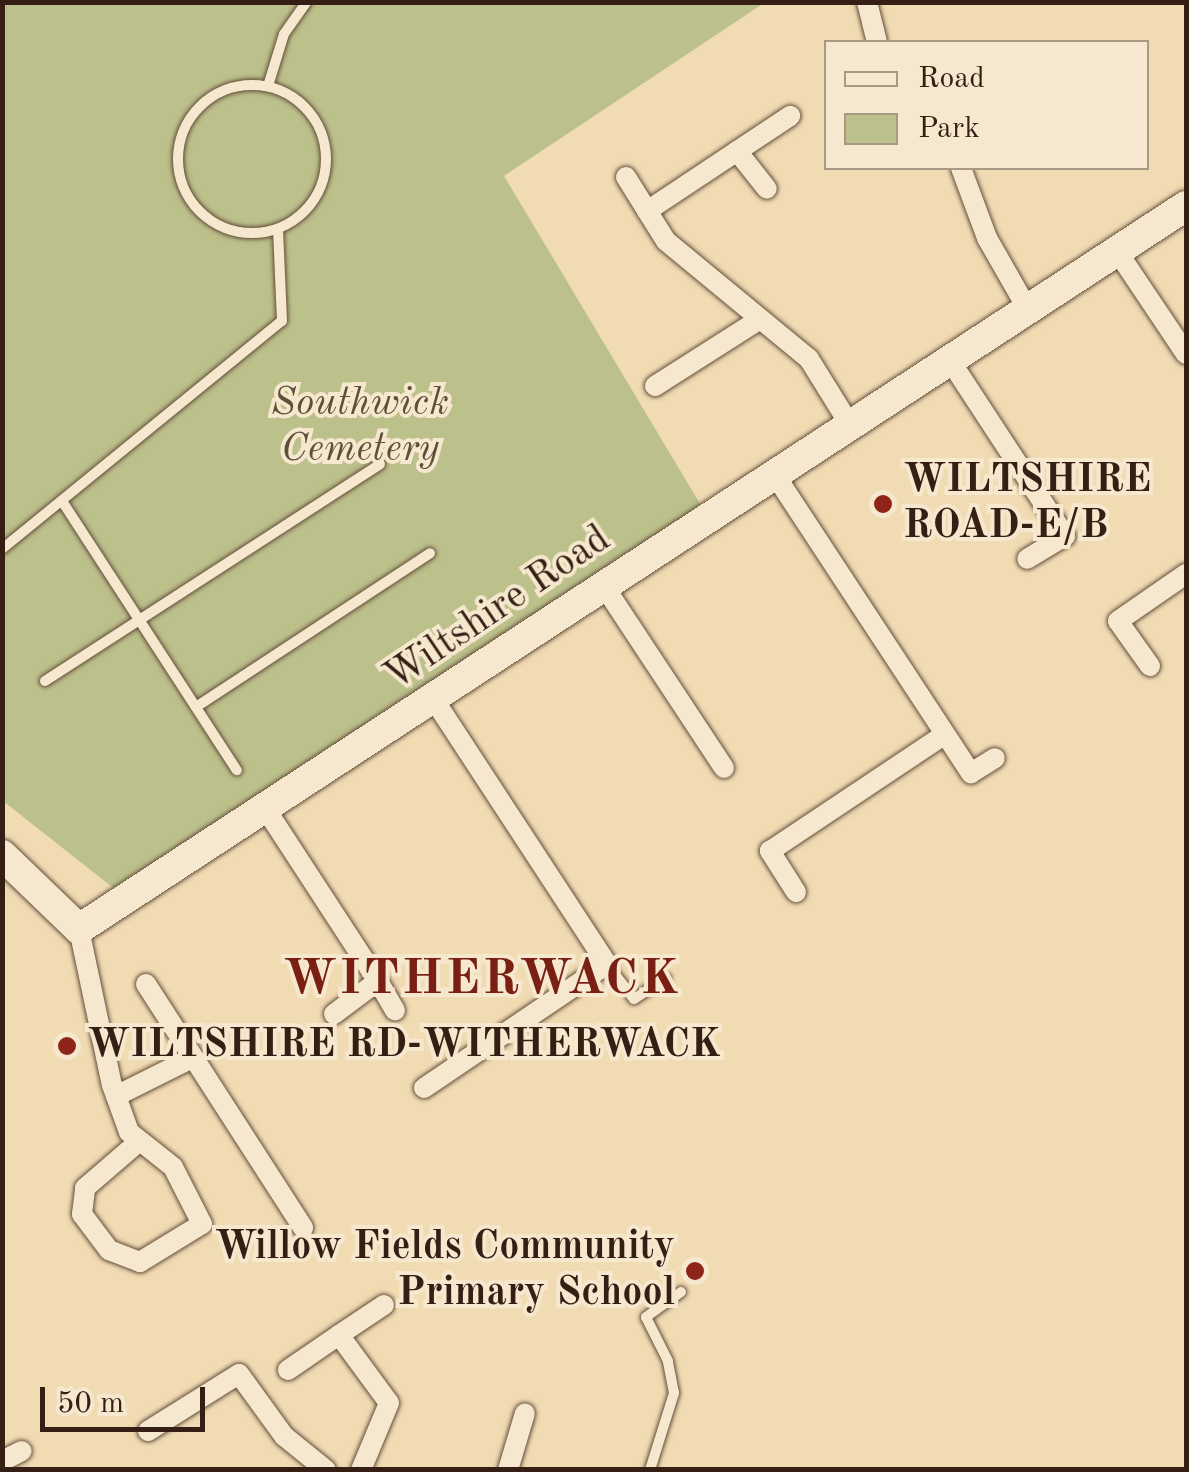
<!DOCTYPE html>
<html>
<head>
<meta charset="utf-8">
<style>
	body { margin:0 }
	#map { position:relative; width:1189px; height:1472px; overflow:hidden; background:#f1dbb3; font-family:"Old Standard TT",serif }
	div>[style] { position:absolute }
	.green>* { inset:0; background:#bcc08b }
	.roads { filter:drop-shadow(0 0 2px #644e3c) drop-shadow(0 0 2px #644e3c) }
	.lane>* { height:10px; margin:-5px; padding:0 5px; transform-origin:5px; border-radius:5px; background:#f6e8ce }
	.lane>.ring { margin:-5px; padding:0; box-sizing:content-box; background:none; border:10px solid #f6e8ce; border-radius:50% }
	.street>* { height:20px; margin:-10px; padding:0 10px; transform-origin:10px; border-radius:10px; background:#f6e8ce }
	.secondary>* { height:30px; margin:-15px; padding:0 15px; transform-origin:15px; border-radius:15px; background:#f6e8ce }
	.dots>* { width:28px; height:28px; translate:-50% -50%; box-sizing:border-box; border:5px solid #f6e8ce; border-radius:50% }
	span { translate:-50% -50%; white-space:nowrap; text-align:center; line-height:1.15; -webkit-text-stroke:8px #f6e8ce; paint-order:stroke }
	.park-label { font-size:40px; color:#5e4f38; font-style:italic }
	.poi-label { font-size:40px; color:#351f14; font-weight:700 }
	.left { translate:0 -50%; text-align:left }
	.right { translate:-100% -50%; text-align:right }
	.street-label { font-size:40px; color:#351f14 }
	.district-label { font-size:50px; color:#7a1f14; font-weight:700; letter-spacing:2.5px }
	.frame { position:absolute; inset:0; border:5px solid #351f14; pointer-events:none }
	.legend { position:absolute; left:824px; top:40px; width:325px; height:130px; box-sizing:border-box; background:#f6e8ce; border:2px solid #a99884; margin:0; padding:12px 18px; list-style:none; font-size:30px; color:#351f14 }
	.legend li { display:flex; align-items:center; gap:20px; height:50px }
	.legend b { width:50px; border:2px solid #a99884 }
	.scale { position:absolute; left:40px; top:1387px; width:165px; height:45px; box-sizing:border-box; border:5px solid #351f14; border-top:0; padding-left:12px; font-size:30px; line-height:35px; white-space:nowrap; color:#351f14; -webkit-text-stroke:8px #f6e8ce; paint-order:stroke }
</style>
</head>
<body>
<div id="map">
	<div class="green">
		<i style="clip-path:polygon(2px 3px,764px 3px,504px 176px,702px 507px,116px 890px,3px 801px)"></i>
	</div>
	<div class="roads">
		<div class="lane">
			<i class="ring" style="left:178px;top:85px;width:138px;height:138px"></i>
			<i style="left:268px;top:86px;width:54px;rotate:-72.9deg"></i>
			<i style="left:284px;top:34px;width:39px;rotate:-55deg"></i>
			<i style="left:62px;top:501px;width:321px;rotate:57deg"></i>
			<i style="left:2px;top:549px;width:361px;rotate:-39.2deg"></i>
			<i style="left:282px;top:321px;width:92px;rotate:-92.5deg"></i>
			<i style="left:45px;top:681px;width:399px;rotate:-32.9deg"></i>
			<i style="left:196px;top:707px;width:280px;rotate:-33.3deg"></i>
			<i style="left:607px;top:964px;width:44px;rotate:52.4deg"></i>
			<i style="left:634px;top:999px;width:38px;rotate:-33deg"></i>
			<i style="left:650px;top:1470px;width:81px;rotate:-72.7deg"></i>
			<i style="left:674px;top:1393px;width:33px;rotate:-101deg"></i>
			<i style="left:668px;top:1361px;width:49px;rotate:-116.6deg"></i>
			<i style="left:646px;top:1317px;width:43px;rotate:-35.5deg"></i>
		</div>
		<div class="street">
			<i style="left:867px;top:2px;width:41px;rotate:76deg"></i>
			<i style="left:737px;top:151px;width:48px;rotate:51.7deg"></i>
			<i style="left:961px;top:168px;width:75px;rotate:69.6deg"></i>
			<i style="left:987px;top:238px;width:81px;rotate:60.3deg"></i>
			<i style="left:626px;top:177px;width:75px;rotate:58deg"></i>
			<i style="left:666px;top:241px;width:185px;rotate:39.5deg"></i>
			<i style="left:809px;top:359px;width:78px;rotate:58.2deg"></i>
			<i style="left:647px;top:211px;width:172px;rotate:-33.6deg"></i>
			<i style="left:1117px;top:251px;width:124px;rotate:56.2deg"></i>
			<i style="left:951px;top:362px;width:208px;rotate:56.8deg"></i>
			<i style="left:1065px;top:536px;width:44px;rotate:148.8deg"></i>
			<i style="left:655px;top:386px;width:121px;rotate:-32.5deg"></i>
			<i style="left:775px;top:475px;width:357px;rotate:56.7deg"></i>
			<i style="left:971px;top:773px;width:28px;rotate:-32deg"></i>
			<i style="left:604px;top:586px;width:218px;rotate:56.6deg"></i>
			<i style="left:1150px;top:666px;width:55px;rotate:-125.4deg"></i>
			<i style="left:1118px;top:621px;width:83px;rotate:-34.7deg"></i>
			<i style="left:267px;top:811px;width:203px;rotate:56.9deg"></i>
			<i style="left:378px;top:981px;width:55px;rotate:143.1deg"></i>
			<i style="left:796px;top:892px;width:49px;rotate:-122.4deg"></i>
			<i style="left:770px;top:851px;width:209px;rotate:-33.7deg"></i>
			<i style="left:79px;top:929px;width:159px;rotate:78.1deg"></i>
			<i style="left:112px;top:1085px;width:50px;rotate:70.1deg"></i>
			<i style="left:129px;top:1132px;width:56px;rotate:38.5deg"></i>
			<i style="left:173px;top:1167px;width:64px;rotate:63deg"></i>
			<i style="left:202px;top:1224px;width:73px;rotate:148.5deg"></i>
			<i style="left:140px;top:1262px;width:33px;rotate:-159deg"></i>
			<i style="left:109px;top:1250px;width:45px;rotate:-126.9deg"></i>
			<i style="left:82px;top:1214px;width:26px;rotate:-83deg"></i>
			<i style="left:85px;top:1188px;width:67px;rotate:-40.8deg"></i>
			<i style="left:378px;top:981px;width:34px;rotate:60deg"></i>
			<i style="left:146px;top:984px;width:290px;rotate:57.2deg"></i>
			<i style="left:424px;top:1088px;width:221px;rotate:-34.1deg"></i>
			<i style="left:607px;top:964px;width:316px;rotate:-123.2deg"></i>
			<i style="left:116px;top:1096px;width:85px;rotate:-26.6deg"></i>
			<i style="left:339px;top:1335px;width:54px;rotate:-33.7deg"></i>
			<i style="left:288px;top:1370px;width:62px;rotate:-34.5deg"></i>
			<i style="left:339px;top:1335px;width:84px;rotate:53.7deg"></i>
			<i style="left:389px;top:1403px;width:73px;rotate:112.7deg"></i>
			<i style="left:148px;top:1431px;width:107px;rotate:-32.1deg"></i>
			<i style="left:239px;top:1374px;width:77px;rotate:54deg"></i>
			<i style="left:284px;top:1436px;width:54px;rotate:39deg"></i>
			<i style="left:2px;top:1461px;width:22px;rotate:-27deg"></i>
			<i style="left:508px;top:1470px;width:59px;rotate:-73.4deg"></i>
		</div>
		<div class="secondary">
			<i style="left:2px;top:855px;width:107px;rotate:43.9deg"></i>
			<i style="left:79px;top:929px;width:1322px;rotate:-33.15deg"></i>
		</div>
	</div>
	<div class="dots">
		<i style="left:883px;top:504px;background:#8f2418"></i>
		<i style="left:67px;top:1046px;background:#8f2418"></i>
		<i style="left:695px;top:1271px;background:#8f2418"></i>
	</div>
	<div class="park-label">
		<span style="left:360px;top:427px">Southwick<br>Cemetery</span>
	</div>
	<div class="poi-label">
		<span class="left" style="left:903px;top:504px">WILTSHIRE<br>ROAD-E/B</span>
		<span class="left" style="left:87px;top:1046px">WILTSHIRE RD-WITHERWACK</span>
		<span class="right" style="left:675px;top:1271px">Willow Fields Community<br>Primary School</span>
	</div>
	<div class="street-label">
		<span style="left:498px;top:609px;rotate:-34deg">Wiltshire Road</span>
	</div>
	<div class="district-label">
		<span style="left:482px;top:981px">WITHERWACK</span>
	</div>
	<div class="frame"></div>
	<ul class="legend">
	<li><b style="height:12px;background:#f6e8ce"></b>Road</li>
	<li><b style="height:28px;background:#bcc08b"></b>Park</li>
	</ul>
	<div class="scale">50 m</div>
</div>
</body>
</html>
